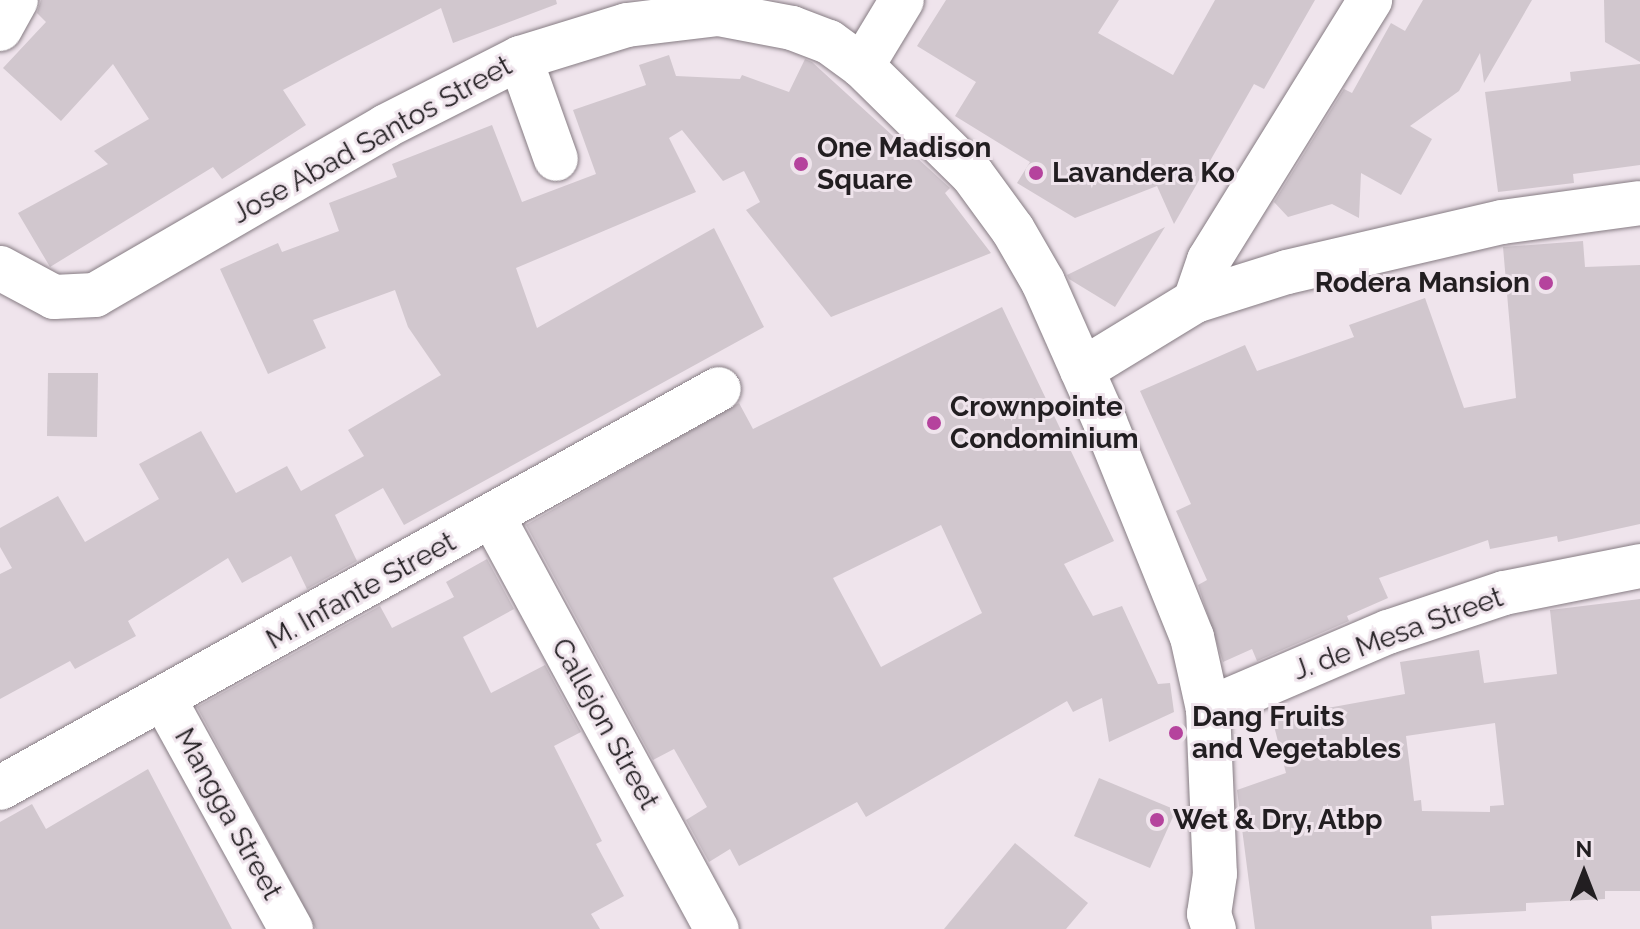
<!DOCTYPE html>
<html>
<head>
<meta charset="utf-8">
<style>
	body { margin:0 }
	#map { position:relative; width:1640px; height:929px; overflow:hidden; background:#efe4ec; font-family:Raleway,sans-serif }
	div>[style] { position:absolute }
	.building>* { inset:0; background:#d1c7ce }
	.roads { filter:drop-shadow(0 0 2px #867c83) drop-shadow(0 0 2px #867c83) }
	.minor>* { height:44px; margin:-22px; padding:0 22px; transform-origin:22px; border-radius:22px; background:#fff }
	.dots>* { width:22px; height:22px; translate:-50% -50%; box-sizing:border-box; border:4px solid #efe4ec; border-radius:50% }
	span { translate:-50% -50%; white-space:nowrap; text-align:center; line-height:1.15; -webkit-text-stroke:6px #efe4ec; paint-order:stroke }
	.street-label { font-size:28px; color:#221e21 }
	.poi-label { font-size:28px; color:#221e21; font-weight:700 }
	.left { translate:0 -50%; text-align:left }
	.right { translate:-100% -50%; text-align:right }
	.north { position:absolute; left:1544px; top:833px; width:80px; height:80px; -webkit-text-stroke:6px #efe4ec; paint-order:stroke; rotate:0deg; font-size:22px; font-weight:700; line-height:32px; text-align:center; color:#221e21 }
	.north::after { content:''; display:block; margin:auto; width:28px; height:36px; background:#221e21; clip-path:polygon(50% 0,100% 100%,50% 72%,0 100%) }
</style>
</head>
<body>
<div id="map">
	<div class="building">
		<i style="clip-path:polygon(41px 0,556px 0,557px 4px,453px 43px,441px 8px,345px 57px,283px 90px,306px 125px,222px 179px,213px 167px,50px 267px,18px 213px,108px 164px,94px 151px,149px 119px,113px 64px,61px 121px,3px 68px,46px 22px,37px 13px)"></i>
		<i style="clip-path:polygon(946px 0,1119px 0,1098px 33px,1173px 75px,1215px 0,1315px 0,1264px 89px,1254px 84px,1174px 224px,1157px 186px,1075px 218px,1017px 183px,1030px 162px,955px 116px,976px 82px,917px 46px)"></i>
		<i style="clip-path:polygon(1423px 0,1532px 0,1484px 83px,1480px 53px,1459px 91px,1410px 126px,1432px 139px,1401px 195px,1361px 173px,1359px 218px,1332px 204px,1288px 217px,1274px 202px,1344px 89px,1352px 93px,1391px 23px,1405px 31px)"></i>
		<i style="clip-path:polygon(1604px 0,1640px 0,1640px 62px,1605px 42px)"></i>
		<i style="clip-path:polygon(669px 55px,676px 76px,740px 79px,742px 75px,789px 92px,805px 59px,812px 62px,950px 188px,945px 193px,991px 253px,831px 317px,746px 210px,760px 202px,744px 171px,723px 181px,682px 130px,669px 138px,696px 192px,516px 268px,537px 328px,714px 228px,764px 327px,404px 525px,383px 488px,335px 515px,357px 561px,307px 589px,291px 556px,242px 583px,228px 558px,128px 621px,136px 636px,75px 669px,70px 661px,0 699px,0 574px,12px 568px,0 547px,0 528px,58px 496px,85px 542px,159px 499px,139px 464px,201px 431px,236px 493px,287px 466px,301px 491px,364px 456px,348px 430px,441px 375px,408px 327px,395px 290px,313px 320px,326px 348px,268px 374px,220px 269px,278px 243px,282px 252px,339px 231px,329px 203px,397px 177px,392px 164px,492px 125px,522px 202px,596px 174px,573px 110px,646px 85px,639px 65px)"></i>
		<i style="clip-path:polygon(1640px 64px,1640px 165px,1573px 174px,1574px 183px,1498px 192px,1485px 92px,1571px 81px,1570px 72px)"></i>
		<i style="clip-path:polygon(1165px 227px,1115px 307px,1069px 279px,1067px 275px)"></i>
		<i style="clip-path:polygon(1583px 241px,1585px 267px,1640px 265px,1640px 524px,1558px 542px,1557px 536px,1490px 549px,1488px 540px,1379px 578px,1388px 598px,1347px 616px,1349px 621px,1257px 661px,1252px 649px,1223px 662px,1198px 585px,1207px 580px,1176px 511px,1191px 504px,1140px 391px,1245px 345px,1257px 371px,1354px 337px,1349px 325px,1425px 298px,1464px 408px,1516px 398px,1503px 247px)"></i>
		<i style="clip-path:polygon(evenodd,1002px 307px,1114px 541px,1064px 564px,1093px 616px,1122px 606px,1158px 684px,1170px 683px,1174px 712px,1109px 742px,1102px 698px,1073px 712px,1067px 701px,866px 817px,857px 802px,739px 866px,730px 849px,709px 862px,686px 820px,707px 807px,674px 749px,653px 760px,526px 525px,739px 403px,753px 429px,1002px 307px,941px 525px,982px 613px,881px 667px,833px 578px,941px 525px)"></i>
		<i style="clip-path:polygon(48px 373px,98px 373px,97px 437px,47px 436px)"></i>
		<i style="clip-path:polygon(487px 559px,514px 609px,463px 637px,491px 693px,545px 665px,581px 732px,554px 746px,602px 841px,596px 844px,624px 896px,591px 914px,600px 929px,316px 929px,197px 707px,380px 606px,392px 628px,454px 597px,446px 582px)"></i>
		<i style="clip-path:polygon(evenodd,1640px 599px,1640px 891px,1605px 891px,1605px 899px,1526px 903px,1526px 911px,1431px 916px,1432px 929px,1255px 929px,1237px 790px,1286px 773px,1272px 718px,1405px 694px,1400px 662px,1479px 650px,1484px 683px,1557px 674px,1550px 610px,1640px 599px,1495px 723px,1504px 805px,1490px 806px,1490px 812px,1422px 811px,1421px 800px,1414px 801px,1406px 736px,1495px 723px)"></i>
		<i style="clip-path:polygon(148px 769px,232px 929px,0 929px,0 822px,32px 804px,46px 829px)"></i>
		<i style="clip-path:polygon(1099px 778px,1176px 810px,1150px 868px,1074px 836px)"></i>
		<i style="clip-path:polygon(1015px 843px,1088px 903px,1066px 929px,944px 929px)"></i>
	</div>
	<div class="roads">
		<div class="minor">
			<i style="left:0;top:29px;width:33px;rotate:-61deg"></i>
			<i style="left:520px;top:58px;width:107px;rotate:70.4deg"></i>
			<i style="left:862px;top:66px;width:77px;rotate:-58.8deg"></i>
			<i style="left:0;top:268px;width:61px;rotate:28.2deg"></i>
			<i style="left:54px;top:297px;width:41px;rotate:-2.8deg"></i>
			<i style="left:95px;top:295px;width:337px;rotate:-30.1deg"></i>
			<i style="left:386px;top:126px;width:150px;rotate:-26.9deg"></i>
			<i style="left:520px;top:58px;width:112px;rotate:-17.1deg"></i>
			<i style="left:627px;top:25px;width:92px;rotate:-6.9deg"></i>
			<i style="left:718px;top:14px;width:75px;rotate:10.7deg"></i>
			<i style="left:792px;top:28px;width:40px;rotate:21deg"></i>
			<i style="left:829px;top:42px;width:41px;rotate:36deg"></i>
			<i style="left:862px;top:66px;width:154px;rotate:44.5deg"></i>
			<i style="left:972px;top:174px;width:69px;rotate:53.8deg"></i>
			<i style="left:1013px;top:230px;width:60px;rotate:60deg"></i>
			<i style="left:1043px;top:282px;width:153px;rotate:66.1deg"></i>
			<i style="left:1105px;top:422px;width:232px;rotate:68deg"></i>
			<i style="left:1192px;top:637px;width:74px;rotate:77.5deg"></i>
			<i style="left:1208px;top:709px;width:165px;rotate:87.6deg"></i>
			<i style="left:1215px;top:874px;width:40px;rotate:98.5deg"></i>
			<i style="left:1209px;top:914px;width:16px;rotate:72deg"></i>
			<i style="left:1195px;top:301px;width:43px;rotate:-71.1deg"></i>
			<i style="left:1209px;top:260px;width:306px;rotate:-58.2deg"></i>
			<i style="left:1082px;top:370px;width:132px;rotate:-31.4deg"></i>
			<i style="left:1195px;top:301px;width:96px;rotate:-17.5deg"></i>
			<i style="left:1287px;top:272px;width:221px;rotate:-13.1deg"></i>
			<i style="left:1502px;top:222px;width:139px;rotate:-7.8deg"></i>
			<i style="left:494px;top:519px;width:467px;rotate:61.5deg"></i>
			<i style="left:164px;top:699px;width:263px;rotate:61.1deg"></i>
			<i style="left:1208px;top:709px;width:196px;rotate:-23.2deg"></i>
			<i style="left:1388px;top:632px;width:122px;rotate:-18.6deg"></i>
			<i style="left:1504px;top:593px;width:139px;rotate:-11.2deg"></i>
			<i style="left:0;top:788px;width:822px;rotate:-29.03deg"></i>
		</div>
	</div>
	<div class="dots">
		<i style="left:801px;top:164px;background:#b5439d"></i>
		<i style="left:1036px;top:173px;background:#b5439d"></i>
		<i style="left:1546px;top:283px;background:#b5439d"></i>
		<i style="left:934px;top:423px;background:#b5439d"></i>
		<i style="left:1176px;top:733px;background:#b5439d"></i>
		<i style="left:1157px;top:820px;background:#b5439d"></i>
	</div>
	<div class="street-label">
		<span style="left:372px;top:140px;rotate:-29deg">Jose Abad Santos Street</span>
		<span style="left:361px;top:591px;rotate:-29deg">M. Infante Street</span>
		<span style="left:1398px;top:634px;rotate:-20deg">J. de Mesa Street</span>
		<span style="left:605px;top:724px;rotate:61deg">Callejon Street</span>
		<span style="left:228px;top:814px;rotate:61deg">Mangga Street</span>
	</div>
	<div class="poi-label">
		<span class="left" style="left:817px;top:164px">One Madison<br>Square</span>
		<span class="left" style="left:1052px;top:173px">Lavandera Ko</span>
		<span class="right" style="left:1530px;top:283px">Rodera Mansion</span>
		<span class="left" style="left:950px;top:423px">Crownpointe<br>Condominium</span>
		<span class="left" style="left:1192px;top:733px">Dang Fruits<br>and Vegetables</span>
		<span class="left" style="left:1173px;top:820px">Wet &amp; Dry, Atbp</span>
	</div>
	<div class="north">N</div>
</div>
</body>
</html>
